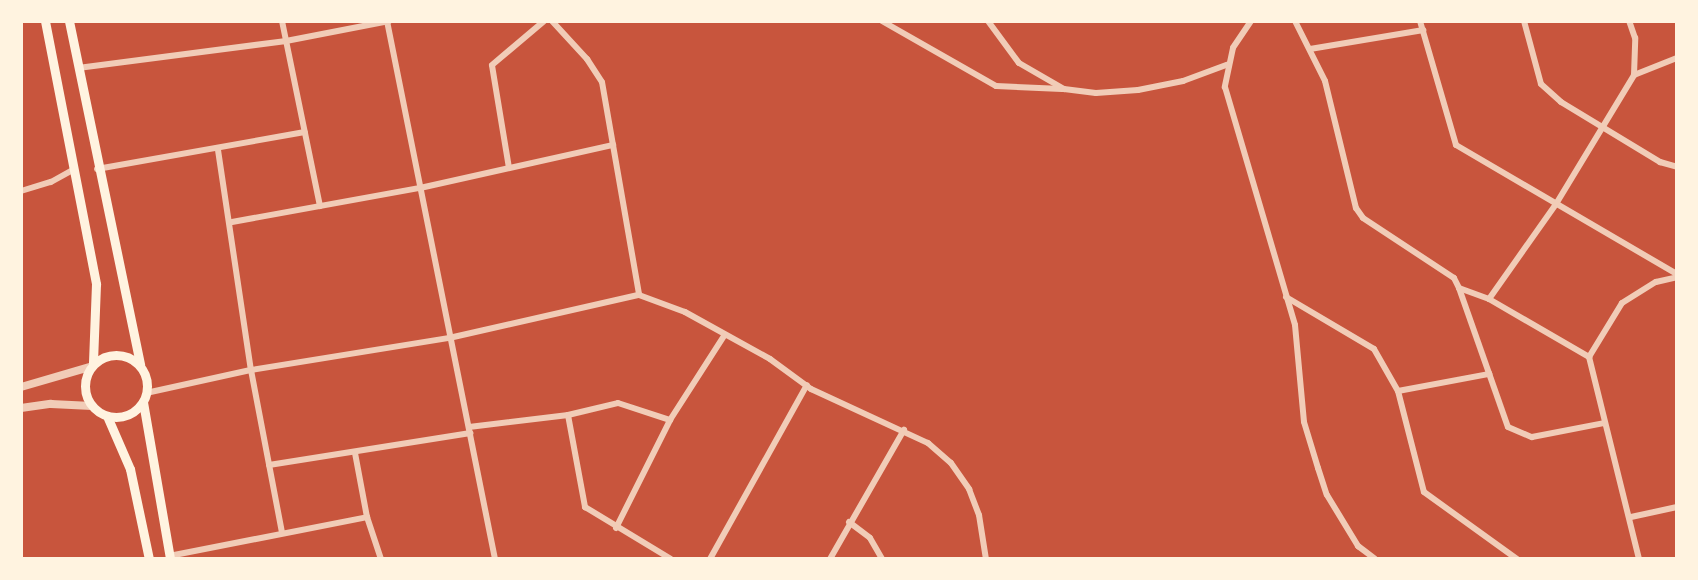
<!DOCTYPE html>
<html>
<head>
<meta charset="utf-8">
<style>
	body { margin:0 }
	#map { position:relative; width:1698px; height:580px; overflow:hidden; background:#c8553d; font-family:"Roboto Condensed",sans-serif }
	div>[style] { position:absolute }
	.minor>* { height:6px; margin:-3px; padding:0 3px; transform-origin:3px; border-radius:3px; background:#f1ccb7 }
	.tertiary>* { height:8px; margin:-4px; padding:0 4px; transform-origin:4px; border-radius:4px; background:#f1ccb7 }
	.secondary>* { height:9px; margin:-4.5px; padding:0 4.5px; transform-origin:4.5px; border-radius:4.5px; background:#fff3e0 }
	.secondary>.ring { margin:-4.5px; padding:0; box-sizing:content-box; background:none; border:9px solid #fff3e0; border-radius:50% }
	span { translate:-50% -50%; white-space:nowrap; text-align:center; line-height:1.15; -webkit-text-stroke:7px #fff3e0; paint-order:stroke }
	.frame { position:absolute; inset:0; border:23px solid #fff3e0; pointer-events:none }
</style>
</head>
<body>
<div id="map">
	<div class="minor">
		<i style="left:282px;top:21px;width:189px;rotate:78.4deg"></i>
		<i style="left:387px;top:21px;width:549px;rotate:78.65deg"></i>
		<i style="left:552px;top:21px;width:52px;rotate:47.4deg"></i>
		<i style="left:587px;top:59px;width:27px;rotate:57deg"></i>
		<i style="left:602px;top:82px;width:216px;rotate:80.1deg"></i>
		<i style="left:882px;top:21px;width:131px;rotate:29.7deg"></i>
		<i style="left:996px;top:86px;width:66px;rotate:2.6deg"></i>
		<i style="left:988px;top:21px;width:52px;rotate:53.6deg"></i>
		<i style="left:1019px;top:63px;width:52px;rotate:30deg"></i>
		<i style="left:1064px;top:89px;width:32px;rotate:7deg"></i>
		<i style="left:1096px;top:93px;width:42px;rotate:-4.1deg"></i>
		<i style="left:1138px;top:90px;width:46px;rotate:-11.3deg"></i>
		<i style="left:1183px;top:81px;width:46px;rotate:-20.4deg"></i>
		<i style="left:1251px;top:21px;width:32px;rotate:124deg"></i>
		<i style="left:1233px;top:48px;width:40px;rotate:102deg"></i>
		<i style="left:1225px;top:87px;width:248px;rotate:73.6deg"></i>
		<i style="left:1295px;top:325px;width:97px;rotate:84.7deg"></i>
		<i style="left:1304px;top:422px;width:48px;rotate:73.1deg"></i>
		<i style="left:1318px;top:468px;width:28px;rotate:72deg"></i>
		<i style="left:1327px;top:495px;width:60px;rotate:58.7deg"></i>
		<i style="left:1358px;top:546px;width:21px;rotate:37deg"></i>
		<i style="left:1295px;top:21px;width:67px;rotate:63.4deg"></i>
		<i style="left:1325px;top:81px;width:131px;rotate:76.3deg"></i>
		<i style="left:1356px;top:208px;width:12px;rotate:55deg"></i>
		<i style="left:1363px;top:218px;width:109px;rotate:33.4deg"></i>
		<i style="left:1454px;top:278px;width:11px;rotate:63deg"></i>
		<i style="left:1459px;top:288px;width:32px;rotate:20deg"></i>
		<i style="left:1489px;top:299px;width:116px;rotate:30.1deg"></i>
		<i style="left:1420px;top:21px;width:129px;rotate:73.8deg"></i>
		<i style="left:1456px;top:145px;width:256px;rotate:30.3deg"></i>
		<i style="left:1524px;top:21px;width:65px;rotate:74.9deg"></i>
		<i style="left:1541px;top:84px;width:27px;rotate:42deg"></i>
		<i style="left:1561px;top:102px;width:116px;rotate:31.2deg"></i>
		<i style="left:1660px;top:162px;width:18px;rotate:16deg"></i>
		<i style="left:1310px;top:49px;width:115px;rotate:-9.5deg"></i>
		<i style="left:78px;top:68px;width:210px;rotate:-7.4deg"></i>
		<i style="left:286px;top:41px;width:105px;rotate:-11deg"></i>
		<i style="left:1634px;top:75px;width:46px;rotate:-21.6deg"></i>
		<i style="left:218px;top:150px;width:222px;rotate:81.5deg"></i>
		<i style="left:251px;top:370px;width:165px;rotate:79.2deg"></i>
		<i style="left:509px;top:168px;width:104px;rotate:-99.4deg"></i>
		<i style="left:492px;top:65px;width:68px;rotate:-40.2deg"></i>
		<i style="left:97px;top:169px;width:211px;rotate:-10.1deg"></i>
		<i style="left:21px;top:191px;width:31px;rotate:-17deg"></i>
		<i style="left:51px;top:182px;width:25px;rotate:-29deg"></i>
		<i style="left:232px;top:222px;width:191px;rotate:-10.3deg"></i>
		<i style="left:420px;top:188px;width:198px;rotate:-12.6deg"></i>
		<i style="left:1459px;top:288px;width:147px;rotate:70.6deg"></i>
		<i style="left:1508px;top:427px;width:26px;rotate:23deg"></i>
		<i style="left:1532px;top:437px;width:73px;rotate:-11deg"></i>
		<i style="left:1286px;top:297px;width:102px;rotate:30.6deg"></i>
		<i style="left:1374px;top:349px;width:48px;rotate:60.3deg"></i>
		<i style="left:1398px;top:391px;width:104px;rotate:75.6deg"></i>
		<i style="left:1424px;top:492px;width:115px;rotate:35.8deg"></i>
		<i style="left:1489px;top:299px;width:116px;rotate:-54.8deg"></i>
		<i style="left:1556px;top:204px;width:151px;rotate:-58.8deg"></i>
		<i style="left:1634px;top:75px;width:37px;rotate:-88deg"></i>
		<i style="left:1635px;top:38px;width:18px;rotate:-109deg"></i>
		<i style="left:1398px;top:391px;width:93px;rotate:-10.6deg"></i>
		<i style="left:146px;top:393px;width:107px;rotate:-12.4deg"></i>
		<i style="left:251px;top:370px;width:201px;rotate:-9.2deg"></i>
		<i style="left:449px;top:338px;width:195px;rotate:-12.8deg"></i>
		<i style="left:639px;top:295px;width:49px;rotate:20.3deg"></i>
		<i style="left:685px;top:312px;width:97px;rotate:28.9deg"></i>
		<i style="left:770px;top:359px;width:51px;rotate:36.2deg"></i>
		<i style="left:811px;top:389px;width:129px;rotate:24.8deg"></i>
		<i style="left:928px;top:443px;width:30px;rotate:41deg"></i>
		<i style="left:951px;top:463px;width:32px;rotate:55deg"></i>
		<i style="left:969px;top:489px;width:28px;rotate:69deg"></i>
		<i style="left:979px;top:515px;width:45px;rotate:81deg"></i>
		<i style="left:568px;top:415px;width:94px;rotate:79.5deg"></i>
		<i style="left:585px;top:507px;width:100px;rotate:31.2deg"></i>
		<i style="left:469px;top:427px;width:100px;rotate:-6.9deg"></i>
		<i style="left:568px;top:415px;width:51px;rotate:-13.5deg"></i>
		<i style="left:618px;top:403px;width:55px;rotate:18.1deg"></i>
		<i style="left:355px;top:453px;width:65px;rotate:79.4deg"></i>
		<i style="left:367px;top:517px;width:44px;rotate:71.6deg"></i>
		<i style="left:269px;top:465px;width:204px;rotate:-9deg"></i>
		<i style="left:1631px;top:517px;width:47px;rotate:-12.3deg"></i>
		<i style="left:849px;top:522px;width:26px;rotate:37deg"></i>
		<i style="left:870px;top:538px;width:24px;rotate:60deg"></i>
		<i style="left:616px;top:528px;width:121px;rotate:-63.4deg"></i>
		<i style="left:670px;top:420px;width:100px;rotate:-57.3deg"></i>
		<i style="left:169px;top:556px;width:202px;rotate:-11.1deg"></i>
		<i style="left:710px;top:559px;width:199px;rotate:-60.9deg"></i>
		<i style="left:830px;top:559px;width:149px;rotate:-60.2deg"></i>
		<i style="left:1639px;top:559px;width:208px;rotate:-103.9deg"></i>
		<i style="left:1589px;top:357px;width:63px;rotate:-58.6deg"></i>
		<i style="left:1622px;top:303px;width:40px;rotate:-32deg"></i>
		<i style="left:1656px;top:282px;width:22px;rotate:-13deg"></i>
	</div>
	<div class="tertiary">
		<i style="left:21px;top:387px;width:72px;rotate:-16.2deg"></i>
		<i style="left:21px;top:408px;width:30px;rotate:-8deg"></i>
		<i style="left:51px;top:404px;width:41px;rotate:2.8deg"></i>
	</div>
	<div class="secondary">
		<i style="left:45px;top:21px;width:268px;rotate:79deg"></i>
		<i style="left:96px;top:284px;width:79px;rotate:92.2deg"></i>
		<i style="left:69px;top:21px;width:351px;rotate:78.3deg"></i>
		<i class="ring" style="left:85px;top:355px;width:53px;height:53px"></i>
		<i style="left:143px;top:402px;width:159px;rotate:80.2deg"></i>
		<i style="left:107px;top:416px;width:58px;rotate:66.5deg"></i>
		<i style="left:130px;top:469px;width:92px;rotate:78.1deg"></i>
	</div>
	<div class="frame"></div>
</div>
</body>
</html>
